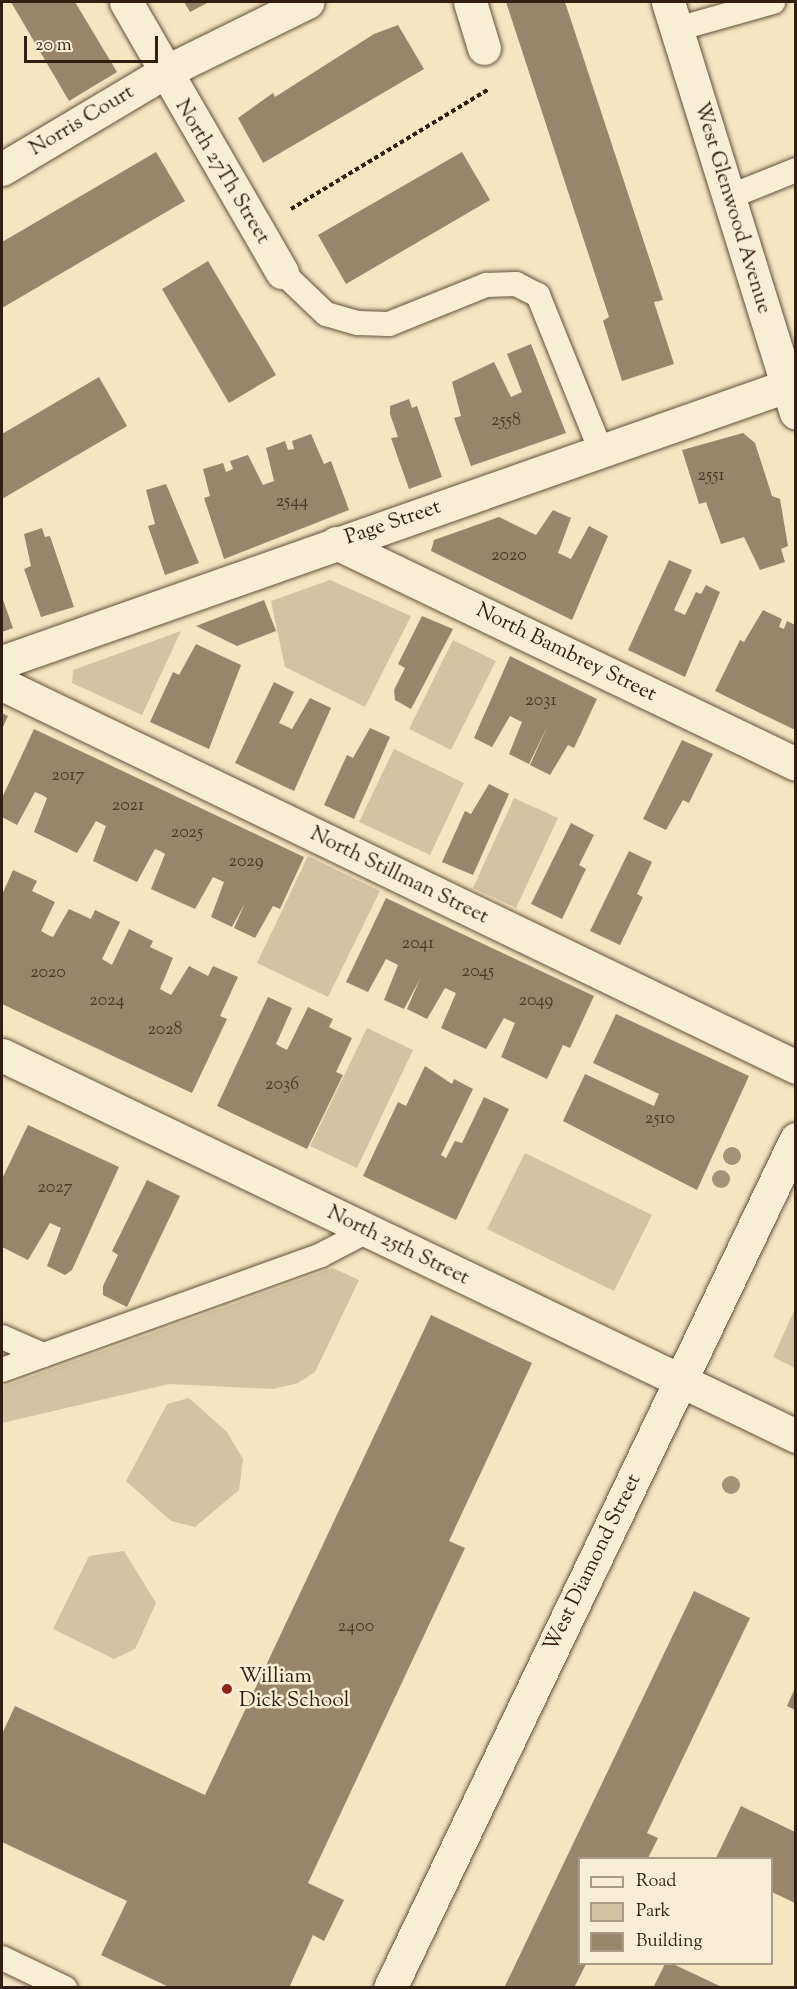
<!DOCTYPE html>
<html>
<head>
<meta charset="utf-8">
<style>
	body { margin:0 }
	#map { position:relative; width:797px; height:1989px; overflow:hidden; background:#f5e5c0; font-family:"Sorts Mill Goudy",serif }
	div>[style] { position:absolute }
	.green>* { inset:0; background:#d4c3a2 }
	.building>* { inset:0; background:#98856c }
	.path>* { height:4px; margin-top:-2px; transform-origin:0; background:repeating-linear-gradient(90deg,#341d11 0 4.5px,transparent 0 7.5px) }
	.roads { filter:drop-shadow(0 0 2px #644f3d) drop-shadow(0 0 2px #644f3d) }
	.service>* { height:24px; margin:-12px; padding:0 12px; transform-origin:12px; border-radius:12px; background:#f8eed6 }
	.minor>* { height:33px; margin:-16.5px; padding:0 16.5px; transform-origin:16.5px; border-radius:16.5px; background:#f8eed6 }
	.secondary>* { height:33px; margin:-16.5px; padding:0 16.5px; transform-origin:16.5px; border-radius:16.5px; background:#f8eed6 }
	.trees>* { width:18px; height:18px; margin:-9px; border-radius:50%; background:#a59277 }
	.dots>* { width:16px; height:16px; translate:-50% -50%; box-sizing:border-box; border:3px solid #f8eed6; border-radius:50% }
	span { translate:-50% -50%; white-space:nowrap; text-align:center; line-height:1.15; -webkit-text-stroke:5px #f8eed6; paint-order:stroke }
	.number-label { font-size:18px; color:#4d3728 }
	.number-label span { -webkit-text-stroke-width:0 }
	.street-label { font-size:21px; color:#341d11 }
	.poi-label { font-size:21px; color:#341d11 }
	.left { translate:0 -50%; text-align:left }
	.frame { position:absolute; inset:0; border:3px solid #341d11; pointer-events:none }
	.legend { position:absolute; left:578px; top:1857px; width:195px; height:108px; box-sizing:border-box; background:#f8eed6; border:2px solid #aa9a87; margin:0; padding:8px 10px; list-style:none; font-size:18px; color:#341d11 }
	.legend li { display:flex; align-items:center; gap:12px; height:30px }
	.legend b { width:30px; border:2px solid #aa9a87 }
	.scale { position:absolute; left:24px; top:36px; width:134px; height:27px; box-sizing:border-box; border:3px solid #341d11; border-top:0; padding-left:8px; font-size:18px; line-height:21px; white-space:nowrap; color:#341d11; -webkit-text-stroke:4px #f8eed6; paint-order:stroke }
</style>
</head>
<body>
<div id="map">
	<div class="green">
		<i style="clip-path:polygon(330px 580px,411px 616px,365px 707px,285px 667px,271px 601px)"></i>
		<i style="clip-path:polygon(181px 631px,142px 715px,72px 683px,73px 670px)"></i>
		<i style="clip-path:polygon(453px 640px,496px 661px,451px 750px,409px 729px)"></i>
		<i style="clip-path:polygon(394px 749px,464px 783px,430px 855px,359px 822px)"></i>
		<i style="clip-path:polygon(514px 798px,558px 818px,516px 908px,473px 888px)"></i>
		<i style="clip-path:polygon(308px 856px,380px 891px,328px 997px,257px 963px)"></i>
		<i style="clip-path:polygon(367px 1028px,413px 1050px,357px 1168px,310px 1146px)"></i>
		<i style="clip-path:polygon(525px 1153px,652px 1215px,614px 1291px,487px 1229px)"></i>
		<i style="clip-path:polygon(333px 1268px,359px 1280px,315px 1372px,298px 1383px,273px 1389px,169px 1384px,2px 1423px,2px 1387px)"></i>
		<i style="clip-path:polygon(795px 1309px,795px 1368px,773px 1357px)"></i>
		<i style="clip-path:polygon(189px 1398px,227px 1432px,243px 1459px,239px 1490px,195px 1527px,171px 1521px,126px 1481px,167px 1404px)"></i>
		<i style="clip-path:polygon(124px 1551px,156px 1603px,135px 1649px,114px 1659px,53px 1629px,89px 1556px)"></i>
	</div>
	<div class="building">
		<i style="clip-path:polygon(11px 2px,75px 2px,117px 72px,69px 101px)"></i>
		<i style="clip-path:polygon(184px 2px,209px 2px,190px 12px)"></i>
		<i style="clip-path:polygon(506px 2px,565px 2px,663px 300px,654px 302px,674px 364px,622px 381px,603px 321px,609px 317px)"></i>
		<i style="clip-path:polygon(398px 25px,424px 69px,263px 163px,238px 118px,273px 93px,275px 97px,374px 34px)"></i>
		<i style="clip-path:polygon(156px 152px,185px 201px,2px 308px,2px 242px)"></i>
		<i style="clip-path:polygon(462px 152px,490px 200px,346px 284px,318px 235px)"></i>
		<i style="clip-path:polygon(208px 261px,276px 375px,229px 403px,162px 289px)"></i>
		<i style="clip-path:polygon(531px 344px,566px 433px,471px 466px,454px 418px,461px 416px,452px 382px,494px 362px,511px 397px,522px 392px,507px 354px)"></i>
		<i style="clip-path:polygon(99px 377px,127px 426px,2px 499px,2px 434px)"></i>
		<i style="clip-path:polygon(409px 399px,412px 408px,417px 406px,442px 477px,409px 489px,391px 438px,398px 437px,390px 414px,390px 406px)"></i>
		<i style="clip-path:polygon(743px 433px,755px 443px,772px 496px,780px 499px,788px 546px,781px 549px,785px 562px,760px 570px,744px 537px,721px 544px,706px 502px,699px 504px,682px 450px)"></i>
		<i style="clip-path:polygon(311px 434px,324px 464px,331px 461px,349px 510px,224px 559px,204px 498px,210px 496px,203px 469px,223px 463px,226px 472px,233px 469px,230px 461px,248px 455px,263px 485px,274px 481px,266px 448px,285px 441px,288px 450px,294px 449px,292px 441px)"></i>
		<i style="clip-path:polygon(166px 484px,199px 563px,165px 575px,148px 526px,155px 524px,146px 490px)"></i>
		<i style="clip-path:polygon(553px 510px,571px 518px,558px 553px,571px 559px,589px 526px,608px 536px,572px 620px,431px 551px,434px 540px,499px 517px,536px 535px)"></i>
		<i style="clip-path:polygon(42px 528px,45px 537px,50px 536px,74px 607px,41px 617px,24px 569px,31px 566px,24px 534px)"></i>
		<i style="clip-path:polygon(669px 560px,692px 570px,674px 610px,685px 615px,696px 592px,701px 594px,706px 585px,720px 592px,685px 677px,628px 650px)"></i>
		<i style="clip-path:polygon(2px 597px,13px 628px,2px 632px)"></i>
		<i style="clip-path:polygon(264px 600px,276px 631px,237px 646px,196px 626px)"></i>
		<i style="clip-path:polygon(763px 610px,782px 619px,779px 627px,784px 629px,787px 621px,795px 625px,795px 730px,715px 691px,740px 640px,744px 642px)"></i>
		<i style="clip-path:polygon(422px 616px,453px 629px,411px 709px,395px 700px,394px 690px,405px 668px,398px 664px)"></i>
		<i style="clip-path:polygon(196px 644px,241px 665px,209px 749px,150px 722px,173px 672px,179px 675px)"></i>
		<i style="clip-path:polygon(510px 656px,597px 699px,574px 748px,568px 745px,550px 775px,530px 765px,548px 725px,529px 764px,509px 754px,522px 722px,510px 716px,492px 747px,474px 738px)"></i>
		<i style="clip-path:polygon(274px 682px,294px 692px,279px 723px,292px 729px,310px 698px,331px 708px,294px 791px,235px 763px)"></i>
		<i style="clip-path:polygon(2px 713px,8px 716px,2px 729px)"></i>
		<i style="clip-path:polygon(370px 728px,390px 737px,354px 819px,324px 805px,347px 755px,353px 758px)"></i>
		<i style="clip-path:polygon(34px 729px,304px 857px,280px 909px,273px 906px,255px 938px,234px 928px,245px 903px,232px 927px,211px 917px,224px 882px,213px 877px,195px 909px,151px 889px,165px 854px,160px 851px,155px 849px,137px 882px,93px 861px,106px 826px,96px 821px,77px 853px,34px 832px,47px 798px,42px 795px,35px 792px,17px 825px,2px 817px,2px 798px)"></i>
		<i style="clip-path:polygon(682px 740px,713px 754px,689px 803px,683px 800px,666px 830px,643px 819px)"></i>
		<i style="clip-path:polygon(489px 784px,509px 794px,473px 875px,442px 862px,465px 811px,471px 814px)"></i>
		<i style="clip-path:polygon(571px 823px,594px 835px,579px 865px,586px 869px,562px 919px,531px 904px)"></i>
		<i style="clip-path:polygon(629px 851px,652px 862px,637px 894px,643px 897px,620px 945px,590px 931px)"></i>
		<i style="clip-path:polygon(13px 870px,37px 881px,32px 891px,55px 902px,41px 931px,48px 935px,53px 937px,69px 909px,91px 919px,95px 910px,120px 922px,102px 959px,112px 965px,129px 929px,153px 941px,150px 947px,173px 958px,160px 989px,171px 995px,189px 966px,208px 976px,213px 966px,238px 977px,220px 1016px,227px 1019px,192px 1093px,2px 1004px,2px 895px)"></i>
		<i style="clip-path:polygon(386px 898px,594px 996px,570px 1048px,563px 1045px,547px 1079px,501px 1057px,515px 1023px,504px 1018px,486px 1049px,441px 1028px,456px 993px,445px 988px,427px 1019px,407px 1009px,420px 979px,404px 1009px,384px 1000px,398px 965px,386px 959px,368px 992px,346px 982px)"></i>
		<i style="clip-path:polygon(268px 997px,292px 1008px,276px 1044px,281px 1047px,287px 1050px,308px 1007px,333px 1019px,329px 1027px,352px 1038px,336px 1072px,343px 1075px,307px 1149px,217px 1106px)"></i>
		<i style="clip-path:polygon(616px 1014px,749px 1076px,697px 1190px,563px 1121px,585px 1074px,654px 1106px,659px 1094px,593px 1063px)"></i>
		<i style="clip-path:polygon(425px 1066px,452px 1084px,454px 1079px,473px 1089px,441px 1155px,446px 1158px,455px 1141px,462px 1143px,484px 1097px,509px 1109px,456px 1220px,363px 1176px,398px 1102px,406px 1106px)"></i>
		<i style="clip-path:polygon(28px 1125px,119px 1167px,72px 1270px,65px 1275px,47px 1266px,61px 1228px,50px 1223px,28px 1260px,2px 1247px,2px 1179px)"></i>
		<i style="clip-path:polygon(147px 1180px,180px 1196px,127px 1307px,103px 1295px,103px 1286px,118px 1255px,112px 1251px)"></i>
		<i style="clip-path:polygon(431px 1315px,532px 1363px,449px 1541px,465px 1548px,308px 1883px,344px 1900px,324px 1941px,313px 1935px,289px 1988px,171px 1988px,101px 1955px,127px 1901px,2px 1842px,2px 1734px,15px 1706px,205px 1795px)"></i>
		<i style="clip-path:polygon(694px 1591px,750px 1618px,647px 1833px,658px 1838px,648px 1858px,579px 1858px,579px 1964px,586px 1964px,574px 1988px,504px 1988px)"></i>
		<i style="clip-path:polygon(795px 1688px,795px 1710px,787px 1706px)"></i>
		<i style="clip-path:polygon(741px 1806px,795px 1832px,795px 1903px,772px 1892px,772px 1858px,716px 1858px)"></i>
		<i style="clip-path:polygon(665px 1964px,673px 1964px,724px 1988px,653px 1988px)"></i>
	</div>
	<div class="path">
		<i style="left:291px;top:209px;width:232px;rotate:-31.2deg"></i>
	</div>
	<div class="roads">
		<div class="service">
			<i style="left:677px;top:29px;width:100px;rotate:-15.7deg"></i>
			<i style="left:729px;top:197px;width:72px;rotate:-21.9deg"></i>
			<i style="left:282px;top:272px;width:61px;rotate:43.7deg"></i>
			<i style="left:326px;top:314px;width:33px;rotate:16deg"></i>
			<i style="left:358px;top:323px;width:31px;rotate:2deg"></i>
			<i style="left:389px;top:324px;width:105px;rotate:-21.9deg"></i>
			<i style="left:486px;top:285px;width:30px;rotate:-2deg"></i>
			<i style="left:516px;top:284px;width:25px;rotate:27deg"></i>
			<i style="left:538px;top:295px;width:168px;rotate:68deg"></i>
			<i style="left:2px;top:1337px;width:45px;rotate:23.7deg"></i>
			<i style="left:2px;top:1370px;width:339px;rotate:-19.8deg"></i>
			<i style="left:321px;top:1255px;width:52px;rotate:-27.6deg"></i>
			<i style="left:2px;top:1958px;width:70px;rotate:25.5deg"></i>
		</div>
		<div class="minor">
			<i style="left:126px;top:2px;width:312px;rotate:60deg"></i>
			<i style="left:470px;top:2px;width:48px;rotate:73.1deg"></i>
			<i style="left:668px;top:2px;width:430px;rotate:72.7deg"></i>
			<i style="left:2px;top:169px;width:187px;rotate:-30.8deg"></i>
			<i style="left:163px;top:73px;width:161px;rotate:-26.2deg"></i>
			<i style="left:336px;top:543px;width:510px;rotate:25.66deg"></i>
			<i style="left:2px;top:662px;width:831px;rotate:-19.39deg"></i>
			<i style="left:2px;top:684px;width:882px;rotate:25.75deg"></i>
			<i style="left:2px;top:1055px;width:881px;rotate:25.63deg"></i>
		</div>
		<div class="secondary">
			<i style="left:390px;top:1988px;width:941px;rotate:-64.44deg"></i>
		</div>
	</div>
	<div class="trees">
		<i style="left:732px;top:1156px"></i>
		<i style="left:721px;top:1179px"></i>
		<i style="left:731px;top:1485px"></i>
	</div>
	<div class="dots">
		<i style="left:227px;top:1689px;background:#8f2418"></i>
	</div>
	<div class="number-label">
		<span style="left:506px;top:421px">2558</span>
		<span style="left:711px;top:476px">2551</span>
		<span style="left:292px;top:502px">2544</span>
		<span style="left:509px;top:556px">2020</span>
		<span style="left:541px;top:701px">2031</span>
		<span style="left:68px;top:776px">2017</span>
		<span style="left:128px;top:806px">2021</span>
		<span style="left:187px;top:833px">2025</span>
		<span style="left:246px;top:862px">2029</span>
		<span style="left:418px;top:944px">2041</span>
		<span style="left:478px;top:972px">2045</span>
		<span style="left:48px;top:973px">2020</span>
		<span style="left:107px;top:1001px">2024</span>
		<span style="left:536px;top:1001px">2049</span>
		<span style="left:165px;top:1030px">2028</span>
		<span style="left:282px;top:1085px">2036</span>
		<span style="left:660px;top:1119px">2510</span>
		<span style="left:55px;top:1188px">2027</span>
		<span style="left:356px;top:1627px">2400</span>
	</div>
	<div class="street-label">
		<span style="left:82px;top:121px;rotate:-31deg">Norris Court</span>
		<span style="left:222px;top:172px;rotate:59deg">North 27Th Street</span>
		<span style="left:732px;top:208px;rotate:73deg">West Glenwood Avenue</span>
		<span style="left:393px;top:523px;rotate:-19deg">Page Street</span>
		<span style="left:566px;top:653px;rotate:26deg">North Bambrey Street</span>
		<span style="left:399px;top:876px;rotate:26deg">North Stillman Street</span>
		<span style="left:398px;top:1246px;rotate:26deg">North 25th Street</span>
		<span style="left:593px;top:1563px;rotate:-64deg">West Diamond Street</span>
	</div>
	<div class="poi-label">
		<span class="left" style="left:239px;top:1689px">William<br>Dick School</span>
	</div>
	<div class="frame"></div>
	<ul class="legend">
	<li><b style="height:8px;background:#f8eed6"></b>Road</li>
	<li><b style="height:16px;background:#d4c3a2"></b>Park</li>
	<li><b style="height:16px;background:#98856c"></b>Building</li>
	</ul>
	<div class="scale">20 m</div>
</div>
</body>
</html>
